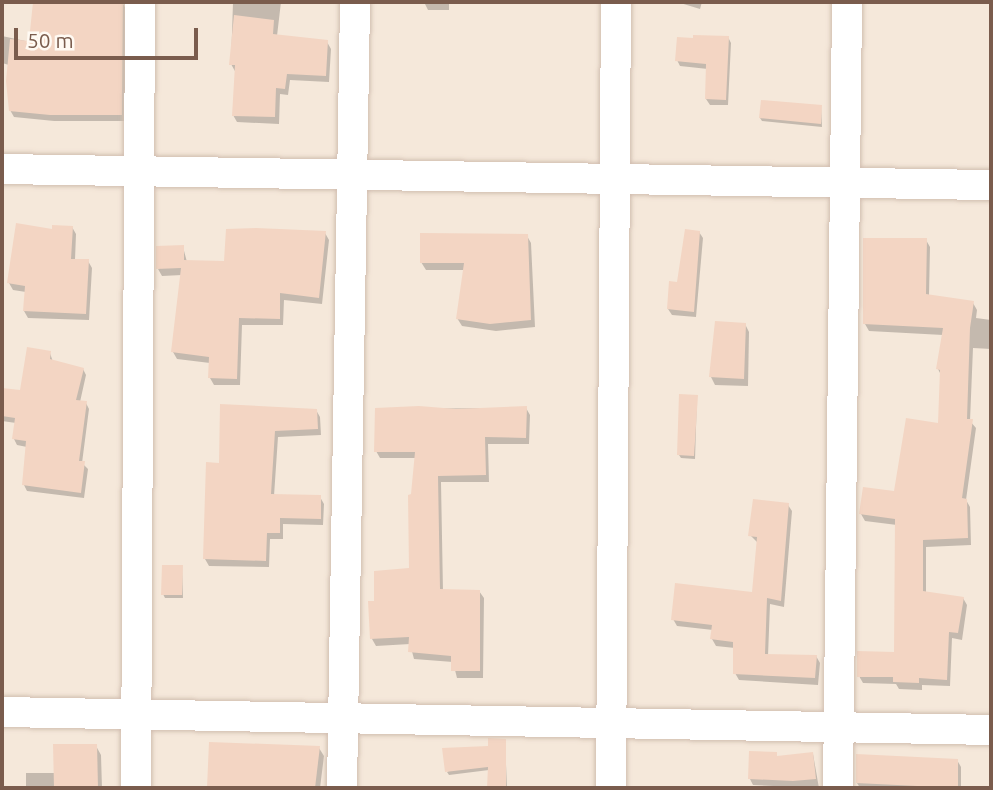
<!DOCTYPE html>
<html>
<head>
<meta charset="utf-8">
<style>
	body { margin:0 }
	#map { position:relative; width:993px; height:790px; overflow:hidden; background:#fdf6ec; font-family:Ubuntu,sans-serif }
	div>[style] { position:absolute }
	.residential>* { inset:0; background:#f5e8da }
	.shadow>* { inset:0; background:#0003 }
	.building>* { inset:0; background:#f3d5c3 }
	.roads { filter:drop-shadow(0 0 2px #d1beb0) drop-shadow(0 0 2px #d1beb0) }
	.minor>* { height:30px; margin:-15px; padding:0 15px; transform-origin:15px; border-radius:15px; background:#fff }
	span { translate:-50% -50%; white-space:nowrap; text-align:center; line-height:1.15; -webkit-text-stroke:5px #fffaf3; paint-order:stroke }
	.frame { position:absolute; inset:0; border:4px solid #7a5c4d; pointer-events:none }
	.scale { position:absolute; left:14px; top:28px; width:184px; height:32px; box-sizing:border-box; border:4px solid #7a5c4d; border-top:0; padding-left:9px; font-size:21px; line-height:24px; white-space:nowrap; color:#7a5c4d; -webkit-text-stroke:5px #fffaf3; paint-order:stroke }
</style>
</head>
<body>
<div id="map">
	<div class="residential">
		<i style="clip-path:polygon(2px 2px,991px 2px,991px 788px,2px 788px)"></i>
	</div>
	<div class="shadow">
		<i style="clip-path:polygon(34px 2px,122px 2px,126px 9px,125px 121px,54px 121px,14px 117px,10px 110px,9px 65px,2px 63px,2px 36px,30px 42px)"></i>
		<i style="clip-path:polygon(233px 2px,281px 2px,277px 36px,327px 42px,331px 49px,329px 82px,290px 80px,288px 95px,280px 94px,279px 124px,237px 122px,233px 115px,236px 73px,231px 64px)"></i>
		<i style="clip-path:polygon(424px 2px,449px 2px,449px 10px,428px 10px)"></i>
		<i style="clip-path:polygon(677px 2px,702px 2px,700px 9px)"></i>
		<i style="clip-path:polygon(728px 37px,731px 43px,728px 105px,710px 105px,706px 99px,708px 69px,680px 66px,677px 60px)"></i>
		<i style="clip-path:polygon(821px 106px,822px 127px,762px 121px,760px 118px)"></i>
		<i style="clip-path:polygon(72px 227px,76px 234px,75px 260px,88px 261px,92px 268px,89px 320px,28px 318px,24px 311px,26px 292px,13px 290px,9px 283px,53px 231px)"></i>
		<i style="clip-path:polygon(699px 232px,703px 238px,696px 317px,672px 315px,668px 309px)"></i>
		<i style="clip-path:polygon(325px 233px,329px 240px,322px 304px,284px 300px,283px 325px,242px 325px,240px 385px,214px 385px,210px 378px,210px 363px,177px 359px,173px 352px,182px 275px,162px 276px,158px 269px,183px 247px,187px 262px,226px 263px)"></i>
		<i style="clip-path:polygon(527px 236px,531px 243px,535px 327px,496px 331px,462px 326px,457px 318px,465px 270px,426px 270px,421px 262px)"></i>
		<i style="clip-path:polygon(926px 240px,930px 247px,929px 296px,973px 303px,977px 310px,976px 318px,991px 320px,991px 349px,973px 348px,970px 421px,976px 428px,966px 500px,970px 507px,971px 545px,926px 547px,926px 593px,963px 598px,967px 605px,962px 640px,952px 638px,950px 686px,922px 685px,922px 690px,899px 689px,896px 684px,863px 683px,859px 676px,896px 653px,897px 525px,865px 521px,861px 514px,895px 493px,940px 425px,941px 375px,938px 369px,943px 335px,869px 331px,865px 324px)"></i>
		<i style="clip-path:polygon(745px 324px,749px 332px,748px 386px,715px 385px,711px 377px)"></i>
		<i style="clip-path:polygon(50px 353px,53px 362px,83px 369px,86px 375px,80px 402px,86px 403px,89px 409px,82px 463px,88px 469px,84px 498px,27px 491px,24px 485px,27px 447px,17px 445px,14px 439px,16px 423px,2px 421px,2px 389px,21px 392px)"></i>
		<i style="clip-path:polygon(697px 396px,695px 459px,681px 458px,679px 455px)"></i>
		<i style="clip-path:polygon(222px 406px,316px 410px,320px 417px,321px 435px,278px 437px,274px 496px,320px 497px,324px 504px,323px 525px,283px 524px,283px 539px,270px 539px,269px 567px,209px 566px,205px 559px,221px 465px)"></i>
		<i style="clip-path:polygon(526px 408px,530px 415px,529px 444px,488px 444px,489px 482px,441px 482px,443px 591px,479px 591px,484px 598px,483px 678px,457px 678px,453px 662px,414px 659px,410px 644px,376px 646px,372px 639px,375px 603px,411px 570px,416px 458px,380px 458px,376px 451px,376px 409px)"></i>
		<i style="clip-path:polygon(788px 505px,792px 511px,784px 607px,770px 604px,768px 656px,816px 656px,820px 663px,818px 685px,739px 680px,735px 673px,735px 648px,716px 646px,712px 639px,713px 630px,677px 626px,673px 619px,753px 594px,758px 543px,750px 535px)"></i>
		<i style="clip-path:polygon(182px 567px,183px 598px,165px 598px,163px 594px)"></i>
		<i style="clip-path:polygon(505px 740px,507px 788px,489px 788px,489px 770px,449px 775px,447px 772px)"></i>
		<i style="clip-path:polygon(211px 744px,319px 748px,324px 756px,320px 788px,209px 788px)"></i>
		<i style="clip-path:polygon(96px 746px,101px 755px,102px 788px,26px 788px,26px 773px,55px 773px)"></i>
		<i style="clip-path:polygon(776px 754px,778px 758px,813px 754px,819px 788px,753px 785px,750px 779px)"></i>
		<i style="clip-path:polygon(957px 760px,961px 767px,961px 788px,860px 788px,857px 783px)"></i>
	</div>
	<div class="building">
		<i style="clip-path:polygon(33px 2px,123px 2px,122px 115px,50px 115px,9px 111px,6px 81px,10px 39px,29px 41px)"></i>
		<i style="clip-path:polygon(234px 15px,274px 20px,273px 34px,328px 40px,326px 76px,287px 74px,285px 89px,276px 88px,275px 117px,232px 116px,235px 65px,229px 65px)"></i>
		<i style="clip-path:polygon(693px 35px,729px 36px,726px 100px,705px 99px,706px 64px,675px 61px,677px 37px,693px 38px)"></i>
		<i style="clip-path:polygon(761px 100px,822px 105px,821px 124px,759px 118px)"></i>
		<i style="clip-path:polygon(16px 223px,52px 229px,52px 225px,73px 226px,71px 259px,89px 259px,86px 314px,23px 311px,25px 286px,7px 283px)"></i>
		<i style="clip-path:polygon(256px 228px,326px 231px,319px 298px,280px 293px,280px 319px,239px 318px,237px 379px,208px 378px,209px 357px,171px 352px,181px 268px,156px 269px,156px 246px,184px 245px,184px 260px,224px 261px,226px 229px)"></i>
		<i style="clip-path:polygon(685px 229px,700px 231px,694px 312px,667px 309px,669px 281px,677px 282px)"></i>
		<i style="clip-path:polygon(420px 233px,528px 234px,531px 320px,490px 324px,456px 319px,464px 263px,420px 263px)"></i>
		<i style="clip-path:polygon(863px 238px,927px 238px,926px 294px,974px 301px,970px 328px,967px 419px,973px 419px,962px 498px,967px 499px,968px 538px,923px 540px,923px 591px,964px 597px,958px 633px,949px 632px,947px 680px,919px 678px,919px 683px,893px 682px,893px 677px,857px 677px,857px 651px,894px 652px,895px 519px,859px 514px,863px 487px,894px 491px,906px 418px,938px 423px,940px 370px,936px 369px,943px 328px,863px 324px)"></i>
		<i style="clip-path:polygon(715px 321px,746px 323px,744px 379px,709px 377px)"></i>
		<i style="clip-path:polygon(27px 347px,51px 351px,50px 359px,84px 368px,76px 400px,87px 401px,79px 461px,85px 461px,81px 493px,22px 485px,26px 441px,12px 439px,15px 418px,2px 416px,2px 388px,20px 390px)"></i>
		<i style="clip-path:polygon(679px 394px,698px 395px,694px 456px,677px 455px)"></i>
		<i style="clip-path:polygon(220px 404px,317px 409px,318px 429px,275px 431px,271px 494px,321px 495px,321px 519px,280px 518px,280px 533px,267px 533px,266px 561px,203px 559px,206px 462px,219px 463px)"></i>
		<i style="clip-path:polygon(419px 406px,456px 409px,527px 406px,526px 438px,485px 437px,486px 475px,438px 476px,440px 589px,480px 590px,480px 671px,451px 671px,451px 656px,408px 652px,409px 637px,370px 639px,368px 601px,374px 601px,374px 571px,409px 568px,408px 495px,411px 494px,415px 452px,374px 452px,375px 408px)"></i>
		<i style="clip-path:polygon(753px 499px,789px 503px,781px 601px,767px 598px,765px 654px,817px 655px,815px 678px,733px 674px,733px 642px,710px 639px,712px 625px,671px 620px,675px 583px,752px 592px,757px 537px,748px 536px)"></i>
		<i style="clip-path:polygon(162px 565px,183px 565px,182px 595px,161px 595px)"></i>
		<i style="clip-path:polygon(488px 738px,506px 739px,506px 788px,487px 788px,488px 767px,445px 772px,442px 748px,488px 746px)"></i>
		<i style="clip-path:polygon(209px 742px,320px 746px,315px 788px,207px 788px)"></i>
		<i style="clip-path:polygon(53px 744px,97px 744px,98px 788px,54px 788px)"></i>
		<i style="clip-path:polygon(749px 751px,777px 752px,777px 756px,813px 752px,816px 779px,793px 781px,748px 779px)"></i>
		<i style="clip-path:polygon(856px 754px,958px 759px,958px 788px,856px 783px)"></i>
	</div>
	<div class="roads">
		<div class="minor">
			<i style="left:2px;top:169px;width:989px;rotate:0.93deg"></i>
			<i style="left:2px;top:712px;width:989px;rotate:1.04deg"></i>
			<i style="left:136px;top:788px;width:786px;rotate:-89.71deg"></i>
			<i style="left:342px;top:788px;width:786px;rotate:-89.05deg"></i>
			<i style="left:611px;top:788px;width:786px;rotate:-89.64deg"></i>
			<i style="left:838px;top:788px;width:786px;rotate:-89.34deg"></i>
		</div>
	</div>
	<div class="frame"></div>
	<div class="scale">50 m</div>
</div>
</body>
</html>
